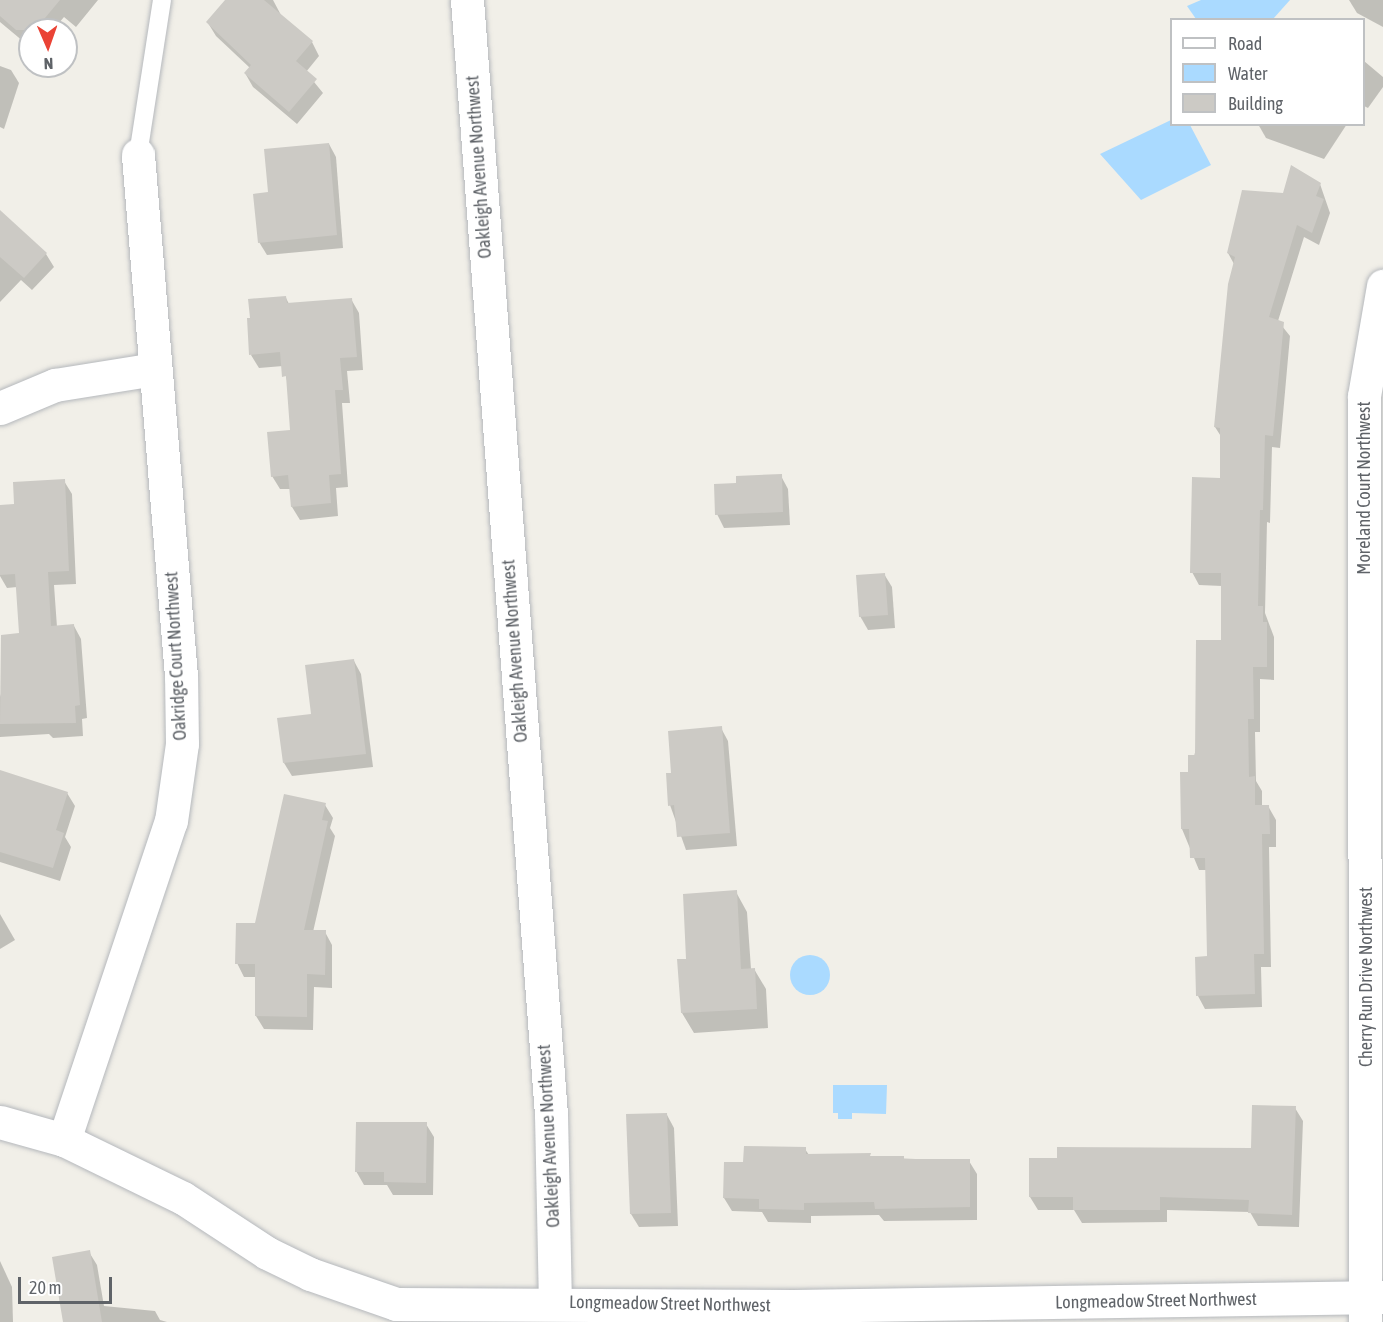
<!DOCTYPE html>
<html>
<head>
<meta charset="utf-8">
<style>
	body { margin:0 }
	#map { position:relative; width:1383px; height:1322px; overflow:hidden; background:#f1efe8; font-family:"Asap Condensed",sans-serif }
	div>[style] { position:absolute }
	.water>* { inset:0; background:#aadaff }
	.round { border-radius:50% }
	.shadow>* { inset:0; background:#0003 }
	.building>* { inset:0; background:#cccac5 }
	.roads { filter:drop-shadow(0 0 2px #b5b8bc) drop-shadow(0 0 2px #b5b8bc) }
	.service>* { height:18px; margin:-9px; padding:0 9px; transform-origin:9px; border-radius:9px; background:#fff }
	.minor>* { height:33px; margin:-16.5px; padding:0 16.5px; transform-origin:16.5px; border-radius:16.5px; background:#fff }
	span { translate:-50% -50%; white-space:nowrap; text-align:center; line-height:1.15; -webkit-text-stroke:4.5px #fff; paint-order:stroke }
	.street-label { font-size:18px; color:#5f6368 }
	.legend { position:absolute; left:1170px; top:18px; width:195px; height:108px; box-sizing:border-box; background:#fff; border:2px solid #bfc1c3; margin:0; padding:8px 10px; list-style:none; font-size:18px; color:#5f6368 }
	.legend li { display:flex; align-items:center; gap:12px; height:30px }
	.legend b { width:30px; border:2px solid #bfc1c3 }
	.north { position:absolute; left:18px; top:18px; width:60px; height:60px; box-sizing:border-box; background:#fff; border:2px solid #bfc1c3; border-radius:50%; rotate:178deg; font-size:16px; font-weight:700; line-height:24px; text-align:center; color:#5f6368 }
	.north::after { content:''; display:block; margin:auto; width:21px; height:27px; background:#ea4335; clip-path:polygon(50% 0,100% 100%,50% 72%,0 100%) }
	.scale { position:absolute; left:18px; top:1277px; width:94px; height:27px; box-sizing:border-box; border:3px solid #5f6368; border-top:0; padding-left:8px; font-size:18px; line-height:21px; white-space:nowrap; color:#5f6368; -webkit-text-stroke:4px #fff; paint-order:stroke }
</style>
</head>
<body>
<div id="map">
	<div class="water">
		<i style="clip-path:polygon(1201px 0,1290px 0,1273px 19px,1196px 19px,1187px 6px)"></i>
		<i style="clip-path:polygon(1171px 120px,1172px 124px,1190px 125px,1211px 165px,1141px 200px,1100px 154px)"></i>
		<i class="round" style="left:790px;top:955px;width:40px;height:40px"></i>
		<i style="clip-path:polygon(833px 1085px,887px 1085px,886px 1114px,852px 1113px,852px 1119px,838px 1119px,838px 1113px,833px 1113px)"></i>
	</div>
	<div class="shadow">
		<i style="clip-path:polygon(0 0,98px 0,76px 27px,64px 17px,53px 30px,30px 30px,30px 47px,0 22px)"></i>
		<i style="clip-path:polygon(230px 0,273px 0,282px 17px,312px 42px,319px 56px,306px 72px,323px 93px,297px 124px,253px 87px,245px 73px,250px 68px,216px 36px,208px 23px)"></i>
		<i style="clip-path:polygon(1349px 0,1383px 0,1383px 27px,1357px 13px)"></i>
		<i style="clip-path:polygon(1364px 61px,1383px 77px,1383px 87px,1368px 108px,1364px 106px)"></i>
		<i style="clip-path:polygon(0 66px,11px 70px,19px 83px,4px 129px,0 127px)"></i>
		<i style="clip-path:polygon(1258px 124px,1347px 124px,1324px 159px,1266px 138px)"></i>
		<i style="clip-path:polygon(329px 144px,336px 157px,343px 248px,267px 255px,259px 242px,270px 193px)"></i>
		<i style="clip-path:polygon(1320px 184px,1330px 213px,1319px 245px,1304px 237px,1278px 321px,1290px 336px,1280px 448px,1272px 447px,1270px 523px,1267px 522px,1265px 613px,1274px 637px,1274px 680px,1260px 679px,1260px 732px,1255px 732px,1256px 781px,1262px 791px,1262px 806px,1268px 806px,1276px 820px,1276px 847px,1269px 847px,1271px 967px,1261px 967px,1262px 1007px,1205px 1009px,1198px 996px,1208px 958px,1207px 870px,1199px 870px,1182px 829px,1190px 773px,1222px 642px,1222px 586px,1199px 585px,1192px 572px,1221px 479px,1222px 438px,1215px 427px,1234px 264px,1228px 253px,1284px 194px)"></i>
		<i style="clip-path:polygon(0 220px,46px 254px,54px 267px,32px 290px,21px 280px,0 302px)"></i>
		<i style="clip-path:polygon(286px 298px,289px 304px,351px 299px,359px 313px,363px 370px,347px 371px,350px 403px,342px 403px,348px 487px,336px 488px,338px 516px,300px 520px,292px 507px,291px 489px,280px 489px,272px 476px,292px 432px,288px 384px,283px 366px,259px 368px,251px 355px)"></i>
		<i style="clip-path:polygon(781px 476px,788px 489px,790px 525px,724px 528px,717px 514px,738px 485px)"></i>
		<i style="clip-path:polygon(64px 481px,72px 494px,76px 584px,54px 585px,57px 627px,74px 626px,81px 639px,87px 718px,82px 719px,83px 736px,53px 738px,49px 734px,0 737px,0 697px,21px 635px,17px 587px,7px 588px,0 576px,0 506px,16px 505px)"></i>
		<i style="clip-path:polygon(884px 574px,892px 587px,895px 628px,868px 630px,860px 616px)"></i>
		<i style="clip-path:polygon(354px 661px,361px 674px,373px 767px,292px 776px,284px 763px,312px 715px)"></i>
		<i style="clip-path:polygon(721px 728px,728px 741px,737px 846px,686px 850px,670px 805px,673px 774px)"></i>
		<i style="clip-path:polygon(0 786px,67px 793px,75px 806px,65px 837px,71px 847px,60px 881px,0 862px)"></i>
		<i style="clip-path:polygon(325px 805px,333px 818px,330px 828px,335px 836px,313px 932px,325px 932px,332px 945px,332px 988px,314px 987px,313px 1030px,264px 1029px,256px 1016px,257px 977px,244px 977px,237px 963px)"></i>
		<i style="clip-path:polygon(736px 892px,747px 912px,751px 969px,754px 969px,766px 989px,768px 1028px,694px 1033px,682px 1013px,679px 961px,688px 960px)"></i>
		<i style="clip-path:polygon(0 914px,15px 940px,0 949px)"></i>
		<i style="clip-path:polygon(1295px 1108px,1303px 1121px,1299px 1227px,1258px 1226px,1250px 1212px,1167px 1210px,1167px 1222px,1082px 1223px,1074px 1210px,1038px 1210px,1030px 1197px,1058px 1159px,1252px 1149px)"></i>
		<i style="clip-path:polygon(667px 1115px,674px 1128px,678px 1226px,639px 1227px,631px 1214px,627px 1116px)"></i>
		<i style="clip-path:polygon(426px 1124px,434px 1137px,433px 1195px,393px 1195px,387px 1185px,364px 1185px,356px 1171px)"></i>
		<i style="clip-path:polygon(805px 1149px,809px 1155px,969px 1161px,977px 1174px,977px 1220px,884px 1221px,879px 1215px,811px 1216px,811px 1223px,768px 1222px,762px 1212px,732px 1211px,724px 1198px,745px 1164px)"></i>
		<i style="clip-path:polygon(89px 1252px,97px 1265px,104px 1306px,155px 1311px,160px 1320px,167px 1322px,64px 1322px)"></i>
		<i style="clip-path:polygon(0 1261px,12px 1287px,13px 1322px,0 1322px)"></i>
	</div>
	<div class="building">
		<i style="clip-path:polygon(0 0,60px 0,35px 30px,16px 30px,0 16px)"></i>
		<i style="clip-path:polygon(225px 0,264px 0,313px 41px,296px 61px,317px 79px,289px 112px,244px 73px,251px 65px,206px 22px)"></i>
		<i style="clip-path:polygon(329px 143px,337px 235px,258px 243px,253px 194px,268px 192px,264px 149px)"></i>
		<i style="clip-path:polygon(1291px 165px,1321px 183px,1316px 196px,1324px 199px,1312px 233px,1297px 225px,1269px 317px,1284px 322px,1273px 436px,1265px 435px,1263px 510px,1260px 510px,1258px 606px,1263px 606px,1263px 622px,1267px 622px,1267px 667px,1253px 667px,1254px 719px,1248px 719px,1249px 777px,1255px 776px,1255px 805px,1269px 805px,1270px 834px,1262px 834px,1264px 954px,1254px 954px,1255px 994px,1196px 996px,1195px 957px,1207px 956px,1205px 858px,1190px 858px,1189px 829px,1181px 829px,1180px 772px,1188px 772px,1188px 755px,1195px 755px,1196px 640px,1221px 640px,1221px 573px,1190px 573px,1192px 477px,1220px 478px,1220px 428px,1214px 427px,1228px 284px,1235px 257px,1227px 253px,1242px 190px,1283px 193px)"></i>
		<i style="clip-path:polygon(0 210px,47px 253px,24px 278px,0 257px)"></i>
		<i style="clip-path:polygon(286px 296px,287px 303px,352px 298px,357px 357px,340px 358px,343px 390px,335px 390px,341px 474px,329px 475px,331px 503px,291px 507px,288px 475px,271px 477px,267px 432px,290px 430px,286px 376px,282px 377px,280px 352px,249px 355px,247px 318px,250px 318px,248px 299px)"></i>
		<i style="clip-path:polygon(782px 474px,783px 512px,715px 515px,714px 484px,736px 483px,736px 476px)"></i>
		<i style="clip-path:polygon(65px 479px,69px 571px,48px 572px,51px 626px,74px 624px,80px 705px,75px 706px,76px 723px,0 724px,1px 635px,19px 633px,15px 574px,0 575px,0 505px,14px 504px,13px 482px)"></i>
		<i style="clip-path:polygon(885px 573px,888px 615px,859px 617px,856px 575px)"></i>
		<i style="clip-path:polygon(354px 659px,366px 754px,283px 763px,277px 718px,311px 714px,305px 665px)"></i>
		<i style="clip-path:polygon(722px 726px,730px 833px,677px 837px,674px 805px,668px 806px,666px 773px,671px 773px,668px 731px)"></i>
		<i style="clip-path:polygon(0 770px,68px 792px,56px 830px,64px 833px,53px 868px,0 852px)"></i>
		<i style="clip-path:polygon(284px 794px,326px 803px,322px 820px,328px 821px,304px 930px,326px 930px,325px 975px,307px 974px,307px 1017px,255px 1016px,255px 964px,235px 964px,236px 923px,255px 923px)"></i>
		<i style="clip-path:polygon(737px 890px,741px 969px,755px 968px,757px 1009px,681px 1013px,677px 959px,686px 959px,683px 894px)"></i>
		<i style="clip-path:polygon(1252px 1105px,1296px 1106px,1292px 1215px,1248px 1213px,1249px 1200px,1160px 1197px,1160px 1210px,1073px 1210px,1073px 1197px,1029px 1197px,1029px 1158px,1057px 1158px,1057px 1147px,1251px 1148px)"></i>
		<i style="clip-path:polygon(667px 1113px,671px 1213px,630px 1214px,626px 1114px)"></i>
		<i style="clip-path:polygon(356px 1122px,427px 1122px,426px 1183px,384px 1182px,384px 1172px,355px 1172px)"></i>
		<i style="clip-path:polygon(744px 1146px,806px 1147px,806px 1154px,871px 1153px,870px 1156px,904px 1156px,904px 1159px,970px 1159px,970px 1207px,875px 1209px,874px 1202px,804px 1203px,804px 1210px,759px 1209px,759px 1199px,723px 1198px,724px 1162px,743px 1162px)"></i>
		<i style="clip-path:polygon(90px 1250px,102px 1322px,63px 1322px,52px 1257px)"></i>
	</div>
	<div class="roads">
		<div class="service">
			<i style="left:138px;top:155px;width:157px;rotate:-81.2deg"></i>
		</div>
		<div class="minor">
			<i style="left:467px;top:0;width:1117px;rotate:85.69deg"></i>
			<i style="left:551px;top:1114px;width:189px;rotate:88.8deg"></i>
			<i style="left:0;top:408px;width:60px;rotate:-22.7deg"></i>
			<i style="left:55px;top:385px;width:101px;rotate:-9.1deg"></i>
			<i style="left:0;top:1122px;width:66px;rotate:15.7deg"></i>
			<i style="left:64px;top:1140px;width:132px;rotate:26deg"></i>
			<i style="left:183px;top:1198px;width:100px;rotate:33.2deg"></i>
			<i style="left:267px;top:1253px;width:48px;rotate:26deg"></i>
			<i style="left:310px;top:1274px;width:91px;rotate:19.2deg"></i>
			<i style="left:396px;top:1304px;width:398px;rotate:0.3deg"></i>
			<i style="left:794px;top:1306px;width:589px;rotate:-0.88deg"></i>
			<i style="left:64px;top:1140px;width:336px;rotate:-71.5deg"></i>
			<i style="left:171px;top:821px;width:78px;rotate:-81.9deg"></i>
			<i style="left:182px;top:744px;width:68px;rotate:-90.8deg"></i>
			<i style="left:181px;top:676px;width:523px;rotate:-94.72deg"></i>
			<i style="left:1365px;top:1322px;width:926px;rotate:-90.06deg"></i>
			<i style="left:1364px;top:396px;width:112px;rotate:-80.2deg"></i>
		</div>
	</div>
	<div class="street-label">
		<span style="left:479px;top:167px;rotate:-94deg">Oakleigh Avenue Northwest</span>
		<span style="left:1364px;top:488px;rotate:-90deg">Moreland Court Northwest</span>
		<span style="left:515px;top:651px;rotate:-94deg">Oakleigh Avenue Northwest</span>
		<span style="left:176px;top:656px;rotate:-93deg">Oakridge Court Northwest</span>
		<span style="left:1366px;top:977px;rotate:-90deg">Cherry Run Drive Northwest</span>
		<span style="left:549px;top:1136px;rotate:-93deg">Oakleigh Avenue Northwest</span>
		<span style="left:1156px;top:1301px;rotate:-1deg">Longmeadow Street Northwest</span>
		<span style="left:670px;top:1304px;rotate:1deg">Longmeadow Street Northwest</span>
	</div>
	<ul class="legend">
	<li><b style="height:8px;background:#fff"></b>Road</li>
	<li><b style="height:16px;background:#aadaff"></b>Water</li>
	<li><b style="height:16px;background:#cccac5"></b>Building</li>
	</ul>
	<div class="north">N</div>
	<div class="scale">20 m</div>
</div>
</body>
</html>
